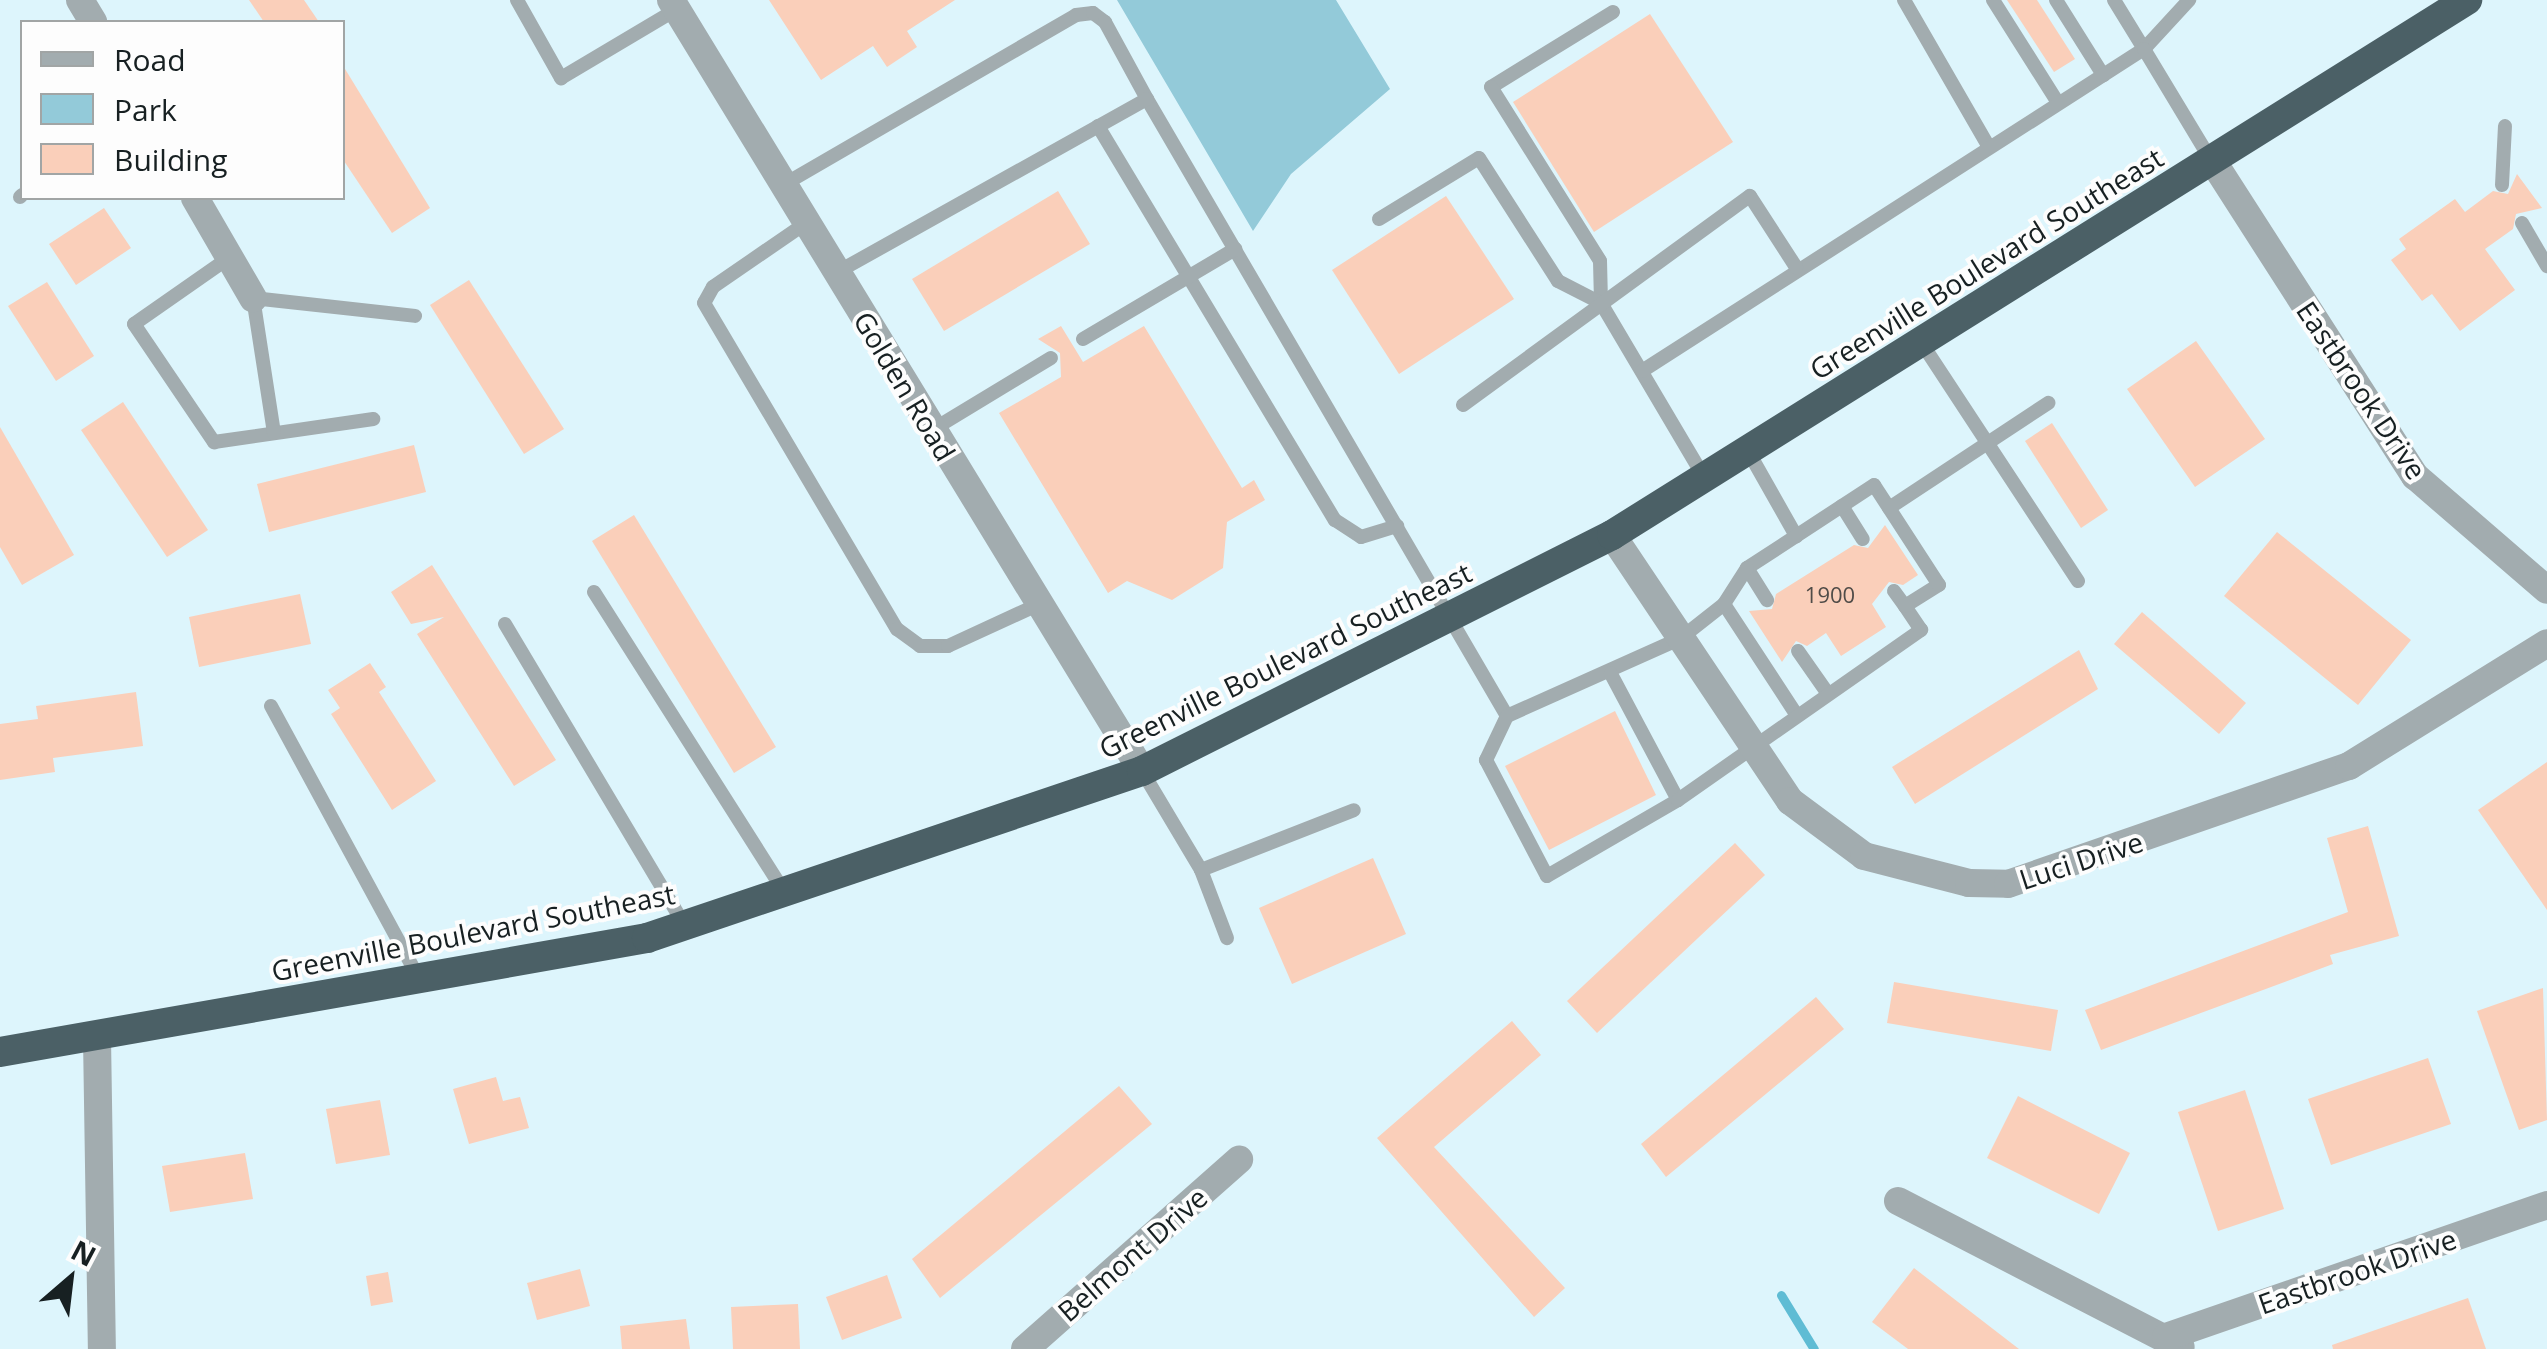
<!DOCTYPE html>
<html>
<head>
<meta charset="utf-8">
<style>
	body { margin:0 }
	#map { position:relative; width:2547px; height:1349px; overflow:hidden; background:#ddf5fc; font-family:"Open Sans",sans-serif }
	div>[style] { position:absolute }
	.green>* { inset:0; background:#93cad9 }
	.stream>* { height:9px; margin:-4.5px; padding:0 4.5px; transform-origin:4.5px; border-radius:4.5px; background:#5fbcd4 }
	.building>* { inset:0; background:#facfba }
	.lane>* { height:14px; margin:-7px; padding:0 7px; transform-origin:7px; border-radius:7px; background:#a2acaf }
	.street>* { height:28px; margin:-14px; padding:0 14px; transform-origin:14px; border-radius:14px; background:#a2acaf }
	.highway>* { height:30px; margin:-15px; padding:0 15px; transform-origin:15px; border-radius:15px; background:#4b6066 }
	span { translate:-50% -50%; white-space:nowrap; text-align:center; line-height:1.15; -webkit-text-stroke:8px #fdfdfd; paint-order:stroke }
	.number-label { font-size:22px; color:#504c48 }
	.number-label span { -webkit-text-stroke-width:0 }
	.street-label { font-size:28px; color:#172022 }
	.legend { position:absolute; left:20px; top:20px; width:325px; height:180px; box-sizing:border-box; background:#fdfdfd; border:2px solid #a1a5a5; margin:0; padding:12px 18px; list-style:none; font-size:30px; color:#172022 }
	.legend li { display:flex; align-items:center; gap:20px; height:50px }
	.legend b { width:50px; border:2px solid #a1a5a5 }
	.north { position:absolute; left:20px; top:1229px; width:100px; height:100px; -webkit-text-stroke:8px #fdfdfd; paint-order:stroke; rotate:28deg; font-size:28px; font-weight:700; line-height:40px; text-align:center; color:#172022 }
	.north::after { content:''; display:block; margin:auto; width:35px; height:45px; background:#172022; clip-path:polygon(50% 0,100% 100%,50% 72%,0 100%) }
</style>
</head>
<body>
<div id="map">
	<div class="green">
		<i style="clip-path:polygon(1117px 0,1336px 0,1390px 89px,1291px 174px,1253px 231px)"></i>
	</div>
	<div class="stream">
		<i style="left:1781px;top:1295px;width:63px;rotate:58.6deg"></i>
	</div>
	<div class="building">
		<i style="clip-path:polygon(249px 0,304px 0,319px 22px,264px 22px)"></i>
		<i style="clip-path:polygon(769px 0,955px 0,907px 31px,917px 47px,887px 67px,873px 46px,821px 80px)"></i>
		<i style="clip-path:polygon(2007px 0,2037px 0,2075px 59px,2054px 72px)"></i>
		<i style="clip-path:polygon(1650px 14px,1733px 142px,1594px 232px,1513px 102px)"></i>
		<i style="clip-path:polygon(342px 64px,430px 208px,392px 233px,342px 158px)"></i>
		<i style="clip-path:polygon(2517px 174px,2542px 208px,2516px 214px,2513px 229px,2485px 249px,2515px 290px,2460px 331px,2432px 294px,2422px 301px,2391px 260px,2406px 249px,2399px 239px,2455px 199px,2465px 212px,2493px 191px,2508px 194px)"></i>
		<i style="clip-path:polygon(1058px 191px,1090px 244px,944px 331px,912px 279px)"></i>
		<i style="clip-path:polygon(1446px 196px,1514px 299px,1399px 374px,1332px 270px)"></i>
		<i style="clip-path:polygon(104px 208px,131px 248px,76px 285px,49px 244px)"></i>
		<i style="clip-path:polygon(469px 280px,564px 429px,524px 454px,430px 305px)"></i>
		<i style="clip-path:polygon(47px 282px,94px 356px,56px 381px,8px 306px)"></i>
		<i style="clip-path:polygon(1061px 326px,1083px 362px,1144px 326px,1242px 488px,1254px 480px,1265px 500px,1227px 522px,1223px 568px,1172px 600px,1127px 581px,1108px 593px,999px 413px,1061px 377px,1060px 353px,1038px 339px)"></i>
		<i style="clip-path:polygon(2196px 341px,2265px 439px,2195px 487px,2127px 389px)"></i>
		<i style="clip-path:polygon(123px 402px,208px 530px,167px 557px,81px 430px)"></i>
		<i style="clip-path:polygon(2052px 423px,2108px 510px,2081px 528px,2025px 441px)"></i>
		<i style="clip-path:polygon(0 427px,74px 555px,22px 585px,0 547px)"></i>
		<i style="clip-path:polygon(414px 445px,426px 492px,269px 532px,257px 484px)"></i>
		<i style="clip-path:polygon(634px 515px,776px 747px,734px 773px,592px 541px)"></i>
		<i style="clip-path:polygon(1885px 525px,1918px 575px,1903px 585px,1889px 582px,1872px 604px,1886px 627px,1841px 656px,1826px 633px,1807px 646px,1796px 641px,1782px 662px,1749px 611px,1772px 609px,1776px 594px,1854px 545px,1868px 548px)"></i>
		<i style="clip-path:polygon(2277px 532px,2411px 640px,2358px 705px,2224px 596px)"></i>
		<i style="clip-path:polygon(432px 565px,556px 760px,514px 786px,417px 634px,444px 617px,411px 624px,391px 592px)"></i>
		<i style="clip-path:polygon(300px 594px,311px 644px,199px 667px,189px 617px)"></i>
		<i style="clip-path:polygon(2142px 612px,2246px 703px,2219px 734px,2114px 644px)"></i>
		<i style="clip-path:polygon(2079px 650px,2098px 689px,1915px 804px,1892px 767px)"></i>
		<i style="clip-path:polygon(370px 663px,386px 687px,379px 692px,436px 781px,392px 810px,331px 714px,340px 708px,328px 690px)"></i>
		<i style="clip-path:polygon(136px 692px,143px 746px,53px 758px,55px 772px,0 780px,0 724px,38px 719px,36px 706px)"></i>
		<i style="clip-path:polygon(1615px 711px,1656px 795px,1549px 850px,1505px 766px)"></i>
		<i style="clip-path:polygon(2547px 762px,2547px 910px,2478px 810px)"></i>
		<i style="clip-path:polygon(2368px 826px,2399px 936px,2330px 955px,2333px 964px,2101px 1050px,2085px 1010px,2348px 912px,2327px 838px)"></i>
		<i style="clip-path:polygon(1735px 843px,1765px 875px,1597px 1033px,1567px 1001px)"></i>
		<i style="clip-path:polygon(1373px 858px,1406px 934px,1292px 984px,1259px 908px)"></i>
		<i style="clip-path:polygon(1894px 982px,2058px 1010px,2051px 1051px,1887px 1023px)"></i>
		<i style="clip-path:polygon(2543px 988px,2547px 1120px,2519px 1130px,2477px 1011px)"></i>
		<i style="clip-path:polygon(1816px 997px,1844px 1029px,1666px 1177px,1641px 1144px)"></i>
		<i style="clip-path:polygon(1512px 1021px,1541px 1055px,1434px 1147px,1565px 1288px,1534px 1317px,1377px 1138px)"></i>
		<i style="clip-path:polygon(2428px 1058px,2451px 1124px,2331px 1165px,2308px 1099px)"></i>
		<i style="clip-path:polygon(496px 1077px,503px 1101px,520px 1097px,529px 1128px,469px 1144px,453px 1089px)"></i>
		<i style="clip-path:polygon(1119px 1086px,1152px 1124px,940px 1298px,912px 1259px)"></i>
		<i style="clip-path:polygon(2245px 1090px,2284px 1209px,2218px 1231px,2178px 1112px)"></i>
		<i style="clip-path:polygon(2018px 1096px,2130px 1153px,2099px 1214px,1987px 1158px)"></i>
		<i style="clip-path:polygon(380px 1100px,390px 1155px,336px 1164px,326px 1109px)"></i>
		<i style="clip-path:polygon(245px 1153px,253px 1199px,170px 1212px,162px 1166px)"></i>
		<i style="clip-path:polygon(1914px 1268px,2019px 1349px,1908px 1349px,1872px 1322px)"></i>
		<i style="clip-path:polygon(580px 1269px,590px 1306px,537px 1320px,527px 1283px)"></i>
		<i style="clip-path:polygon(388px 1272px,393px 1302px,371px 1306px,366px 1276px)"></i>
		<i style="clip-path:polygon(887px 1275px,902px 1318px,842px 1340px,826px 1297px)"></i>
		<i style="clip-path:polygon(2468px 1298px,2486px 1349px,2333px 1349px,2332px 1345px)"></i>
		<i style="clip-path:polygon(798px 1304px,800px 1349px,733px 1349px,731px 1307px)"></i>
		<i style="clip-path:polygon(686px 1319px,690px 1349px,622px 1349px,620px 1326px)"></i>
	</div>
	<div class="lane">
		<i style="left:517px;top:0;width:90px;rotate:60.6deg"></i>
		<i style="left:561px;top:78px;width:135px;rotate:-30.7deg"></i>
		<i style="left:1904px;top:0;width:170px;rotate:60deg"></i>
		<i style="left:1993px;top:0;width:122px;rotate:57.7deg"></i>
		<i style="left:2056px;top:0;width:89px;rotate:57.9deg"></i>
		<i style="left:2114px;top:0;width:57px;rotate:58.5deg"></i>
		<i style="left:2144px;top:49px;width:67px;rotate:-47.4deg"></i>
		<i style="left:1613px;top:12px;width:143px;rotate:148.4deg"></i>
		<i style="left:1491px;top:87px;width:205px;rotate:57.9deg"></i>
		<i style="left:1600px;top:261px;width:42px;rotate:88.6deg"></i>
		<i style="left:1601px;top:303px;width:202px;rotate:59.4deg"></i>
		<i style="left:1147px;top:99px;width:714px;rotate:59.74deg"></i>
		<i style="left:1507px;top:716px;width:191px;rotate:-24.1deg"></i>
		<i style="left:1681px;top:638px;width:55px;rotate:-38.3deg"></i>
		<i style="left:1724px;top:604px;width:128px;rotate:56.8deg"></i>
		<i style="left:1098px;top:126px;width:460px;rotate:59deg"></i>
		<i style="left:1335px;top:520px;width:31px;rotate:33deg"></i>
		<i style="left:1361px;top:537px;width:38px;rotate:-17deg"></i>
		<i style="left:783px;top:185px;width:339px;rotate:-30.1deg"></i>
		<i style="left:1076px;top:15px;width:17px;rotate:-7deg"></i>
		<i style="left:1093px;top:13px;width:15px;rotate:37deg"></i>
		<i style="left:1105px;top:22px;width:88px;rotate:61.4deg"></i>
		<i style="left:1147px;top:99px;width:355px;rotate:150.8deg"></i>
		<i style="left:2502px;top:185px;width:59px;rotate:-87.1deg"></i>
		<i style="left:20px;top:197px;width:3px;rotate:-45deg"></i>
		<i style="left:1379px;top:219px;width:117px;rotate:-31.4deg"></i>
		<i style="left:1479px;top:158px;width:146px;rotate:57.3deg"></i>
		<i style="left:1558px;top:281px;width:48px;rotate:27.1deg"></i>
		<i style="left:806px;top:223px;width:113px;rotate:145.5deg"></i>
		<i style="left:713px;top:287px;width:18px;rotate:119deg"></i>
		<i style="left:704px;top:303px;width:379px;rotate:59.4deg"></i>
		<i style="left:897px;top:629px;width:29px;rotate:36deg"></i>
		<i style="left:920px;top:646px;width:28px"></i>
		<i style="left:948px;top:646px;width:98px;rotate:-24.7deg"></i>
		<i style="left:2522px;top:223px;width:50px;rotate:59.8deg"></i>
		<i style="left:230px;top:257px;width:117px;rotate:145.1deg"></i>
		<i style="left:134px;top:324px;width:143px;rotate:55.9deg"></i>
		<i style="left:214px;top:442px;width:161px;rotate:-8.2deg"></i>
		<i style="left:1083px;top:339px;width:177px;rotate:-30.6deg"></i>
		<i style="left:1921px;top:342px;width:286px;rotate:56.7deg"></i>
		<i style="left:1642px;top:371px;width:596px;rotate:-32.68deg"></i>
		<i style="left:2144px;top:49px;width:130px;rotate:58.9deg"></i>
		<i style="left:1463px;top:405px;width:355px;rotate:-36.1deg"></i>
		<i style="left:1750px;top:196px;width:85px;rotate:57.1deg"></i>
		<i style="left:932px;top:430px;width:139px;rotate:-31.2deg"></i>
		<i style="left:274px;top:433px;width:137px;rotate:-98.8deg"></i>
		<i style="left:253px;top:298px;width:163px;rotate:6.3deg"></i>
		<i style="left:1748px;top:451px;width:98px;rotate:60.5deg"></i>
		<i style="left:1842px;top:506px;width:39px;rotate:58deg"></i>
		<i style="left:1889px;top:508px;width:191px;rotate:-33.4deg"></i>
		<i style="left:1747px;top:568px;width:38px;rotate:58deg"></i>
		<i style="left:1894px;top:591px;width:19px;rotate:54deg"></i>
		<i style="left:594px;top:592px;width:354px;rotate:57.6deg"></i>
		<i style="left:505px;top:624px;width:352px;rotate:59.2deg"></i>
		<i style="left:1798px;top:651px;width:49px;rotate:55deg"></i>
		<i style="left:271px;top:706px;width:308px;rotate:61.5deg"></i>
		<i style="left:1507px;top:716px;width:49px;rotate:115.5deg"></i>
		<i style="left:1486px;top:760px;width:131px;rotate:62.3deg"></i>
		<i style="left:1547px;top:876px;width:151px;rotate:-30.1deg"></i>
		<i style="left:1678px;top:800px;width:143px;rotate:-118deg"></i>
		<i style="left:1142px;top:771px;width:115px;rotate:59.2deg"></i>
		<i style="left:1201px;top:870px;width:164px;rotate:-21.4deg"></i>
		<i style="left:1678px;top:800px;width:297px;rotate:-35deg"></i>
		<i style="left:1921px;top:630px;width:29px;rotate:-124deg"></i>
		<i style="left:1905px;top:606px;width:40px;rotate:-32deg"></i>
		<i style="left:1939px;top:585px;width:119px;rotate:-123deg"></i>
		<i style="left:1874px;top:485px;width:152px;rotate:146.8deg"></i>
		<i style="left:1747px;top:568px;width:43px;rotate:122.6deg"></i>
		<i style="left:1201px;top:870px;width:73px;rotate:69.1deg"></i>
	</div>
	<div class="street">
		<i style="left:80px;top:0;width:26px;rotate:59deg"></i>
		<i style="left:671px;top:0;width:903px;rotate:58.58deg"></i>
		<i style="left:2212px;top:160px;width:376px;rotate:57.3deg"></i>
		<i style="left:2415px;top:476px;width:174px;rotate:40.8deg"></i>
		<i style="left:195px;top:198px;width:116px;rotate:59.9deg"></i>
		<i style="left:1612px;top:535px;width:320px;rotate:56.2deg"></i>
		<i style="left:1790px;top:801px;width:92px;rotate:36.6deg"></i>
		<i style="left:1864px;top:856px;width:108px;rotate:14.4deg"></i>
		<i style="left:1969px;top:883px;width:39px;rotate:1deg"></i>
		<i style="left:2008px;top:884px;width:361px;rotate:-19.1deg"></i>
		<i style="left:2349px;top:766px;width:233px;rotate:-31.8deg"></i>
		<i style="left:97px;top:1038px;width:311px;rotate:89.1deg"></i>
		<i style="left:1898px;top:1201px;width:318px;rotate:27.3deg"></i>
		<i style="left:2166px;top:1337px;width:403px;rotate:-19.1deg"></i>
		<i style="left:1025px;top:1349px;width:286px;rotate:-41.5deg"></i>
	</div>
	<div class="highway">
		<i style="left:0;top:1052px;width:657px;rotate:-9.99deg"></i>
		<i style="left:647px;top:938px;width:522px;rotate:-18.64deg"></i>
		<i style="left:1142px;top:771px;width:526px;rotate:-26.66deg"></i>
		<i style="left:1612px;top:535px;width:1009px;rotate:-32.04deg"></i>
	</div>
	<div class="number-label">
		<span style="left:1830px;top:595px">1900</span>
	</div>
	<div class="street-label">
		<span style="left:1986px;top:263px;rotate:-32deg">Greenville Boulevard Southeast</span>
		<span style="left:905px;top:386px;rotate:59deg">Golden Road</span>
		<span style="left:2362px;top:390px;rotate:56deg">Eastbrook Drive</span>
		<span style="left:1285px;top:660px;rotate:-26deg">Greenville Boulevard Southeast</span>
		<span style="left:2081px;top:860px;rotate:-18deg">Luci Drive</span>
		<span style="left:473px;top:932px;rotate:-11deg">Greenville Boulevard Southeast</span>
		<span style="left:1132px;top:1254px;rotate:-41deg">Belmont Drive</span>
		<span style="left:2357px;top:1271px;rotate:-19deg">Eastbrook Drive</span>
	</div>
	<ul class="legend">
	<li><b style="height:12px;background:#a2acaf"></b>Road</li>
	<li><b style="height:28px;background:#93cad9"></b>Park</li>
	<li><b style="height:28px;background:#facfba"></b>Building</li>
	</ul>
	<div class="north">N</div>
</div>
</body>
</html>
